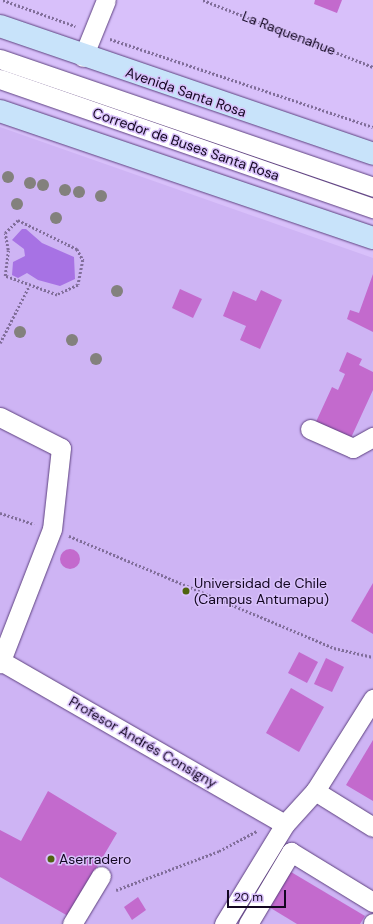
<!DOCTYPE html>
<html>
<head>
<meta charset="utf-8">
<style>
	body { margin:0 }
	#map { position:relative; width:373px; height:924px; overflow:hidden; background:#d8c0fa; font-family:"DM Sans",sans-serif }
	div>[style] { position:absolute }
	.built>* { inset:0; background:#ceb4f4 }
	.water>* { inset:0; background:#a772e4 }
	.building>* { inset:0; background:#c36acd }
	.round { border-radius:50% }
	.path>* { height:2.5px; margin-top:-1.25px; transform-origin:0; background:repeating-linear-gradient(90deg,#816e9a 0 2px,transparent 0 4px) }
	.roads { filter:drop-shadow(0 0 1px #5e4180) drop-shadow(0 0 1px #5e4180) }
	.minor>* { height:19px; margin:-9.5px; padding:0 9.5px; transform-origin:9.5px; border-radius:9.5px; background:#fff }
	.major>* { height:22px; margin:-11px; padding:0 11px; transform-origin:11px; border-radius:11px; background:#c8e3fa }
	.trees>* { width:12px; height:12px; margin:-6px; border-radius:50%; background:#83817d }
	.dots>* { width:11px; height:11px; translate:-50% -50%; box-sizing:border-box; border:2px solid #d8c0fa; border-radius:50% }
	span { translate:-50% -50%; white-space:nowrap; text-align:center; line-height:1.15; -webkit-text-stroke:3px #d8c0fa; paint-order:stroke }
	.street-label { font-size:14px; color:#130721 }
	.poi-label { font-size:14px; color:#130721 }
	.left { translate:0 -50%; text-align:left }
	.scale { position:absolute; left:227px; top:890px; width:59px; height:18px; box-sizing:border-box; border:2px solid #130721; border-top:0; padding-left:5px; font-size:12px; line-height:14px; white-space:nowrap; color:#130721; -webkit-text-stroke:3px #d8c0fa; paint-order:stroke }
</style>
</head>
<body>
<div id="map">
	<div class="built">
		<i style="clip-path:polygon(0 127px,373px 258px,373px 924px,0 924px)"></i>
	</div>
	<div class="water">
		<i style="clip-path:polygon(22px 229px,26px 229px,42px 243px,74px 257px,75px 279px,60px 286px,38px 280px,27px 273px,18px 278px,12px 275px,13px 262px,25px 256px,24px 249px,12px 240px)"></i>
	</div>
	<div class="building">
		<i style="clip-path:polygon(315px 0,342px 0,337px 13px,314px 4px)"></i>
		<i style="clip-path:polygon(373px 274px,373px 332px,347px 319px,350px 310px,359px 313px)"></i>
		<i style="clip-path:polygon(180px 289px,202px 299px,193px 318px,172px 308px)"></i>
		<i style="clip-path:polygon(261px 290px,282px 300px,260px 349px,240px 340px,246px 326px,223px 316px,233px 291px,256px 301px)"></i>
		<i style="clip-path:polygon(347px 352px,362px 359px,359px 365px,373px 372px,373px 390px,350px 440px,315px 424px,332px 387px,338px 390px,345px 374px,339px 371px)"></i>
		<i class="round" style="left:60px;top:549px;width:20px;height:20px"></i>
		<i style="clip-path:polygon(373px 583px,373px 634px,351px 621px)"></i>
		<i style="clip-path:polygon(299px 652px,318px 662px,307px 683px,288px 673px)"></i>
		<i style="clip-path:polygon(326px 658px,344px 667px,332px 692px,314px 684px)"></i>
		<i style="clip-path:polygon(291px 688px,324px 707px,299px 752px,266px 733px)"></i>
		<i style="clip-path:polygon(373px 740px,373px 801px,346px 785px)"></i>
		<i style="clip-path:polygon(48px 791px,117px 833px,68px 916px,0 877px,0 830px,21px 841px)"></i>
		<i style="clip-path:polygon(286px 869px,365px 916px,360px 924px,297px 924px,264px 904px)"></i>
		<i style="clip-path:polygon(138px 897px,146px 910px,132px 920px,124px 907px)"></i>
	</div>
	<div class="path">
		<i style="left:3px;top:0;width:77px;rotate:19.9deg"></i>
		<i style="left:203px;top:0;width:183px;rotate:21.5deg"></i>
		<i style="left:110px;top:39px;width:277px;rotate:18.5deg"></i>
		<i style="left:18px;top:220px;width:66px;rotate:26.2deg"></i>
		<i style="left:77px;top:249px;width:13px;rotate:61deg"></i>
		<i style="left:83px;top:260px;width:25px;rotate:101deg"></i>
		<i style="left:78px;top:285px;width:23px;rotate:155deg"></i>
		<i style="left:57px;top:295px;width:55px;rotate:-159.9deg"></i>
		<i style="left:5px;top:276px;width:26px;rotate:-83deg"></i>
		<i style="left:8px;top:250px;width:17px;rotate:-100deg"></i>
		<i style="left:5px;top:233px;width:18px;rotate:-45deg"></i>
		<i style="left:0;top:343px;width:64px;rotate:-63deg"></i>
		<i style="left:0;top:513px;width:36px;rotate:18deg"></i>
		<i style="left:69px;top:536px;width:288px;rotate:22.9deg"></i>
		<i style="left:334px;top:648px;width:40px;rotate:13deg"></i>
		<i style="left:116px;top:890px;width:110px;rotate:-20.7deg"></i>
		<i style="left:219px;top:851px;width:43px;rotate:-27.8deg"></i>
	</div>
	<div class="roads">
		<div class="minor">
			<i style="left:83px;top:57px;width:61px;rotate:-68deg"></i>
			<i style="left:0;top:59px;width:394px;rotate:18.9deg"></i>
			<i style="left:0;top:79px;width:395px;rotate:19.1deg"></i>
			<i style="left:0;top:417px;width:68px;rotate:26.9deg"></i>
			<i style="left:61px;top:448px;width:81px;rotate:96.3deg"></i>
			<i style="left:52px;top:529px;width:144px;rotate:111.2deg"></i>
			<i style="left:310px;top:429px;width:47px;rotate:23.8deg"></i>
			<i style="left:353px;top:448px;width:23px;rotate:-29deg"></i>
			<i style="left:1px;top:661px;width:327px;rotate:29.9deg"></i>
			<i style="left:315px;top:791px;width:68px;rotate:31.8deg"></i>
			<i style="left:72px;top:924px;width:56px;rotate:-58.9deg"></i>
			<i style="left:224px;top:924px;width:117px;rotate:-58.6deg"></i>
			<i style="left:285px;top:824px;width:45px;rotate:-47.7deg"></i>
			<i style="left:315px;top:791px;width:109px;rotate:-57.8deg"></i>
			<i style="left:248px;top:924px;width:84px;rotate:-59.2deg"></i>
			<i style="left:291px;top:852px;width:96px;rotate:31.4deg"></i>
			<i style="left:373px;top:924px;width:1px;rotate:-90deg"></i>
		</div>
		<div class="major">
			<i style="left:0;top:26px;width:394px;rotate:18.9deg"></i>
			<i style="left:0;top:111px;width:394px;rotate:18.8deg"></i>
		</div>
	</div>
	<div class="trees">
		<i style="left:8px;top:177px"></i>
		<i style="left:30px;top:183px"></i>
		<i style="left:43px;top:185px"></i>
		<i style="left:65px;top:190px"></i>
		<i style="left:79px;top:192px"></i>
		<i style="left:101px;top:196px"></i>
		<i style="left:17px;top:204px"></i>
		<i style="left:56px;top:218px"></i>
		<i style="left:117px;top:291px"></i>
		<i style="left:20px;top:332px"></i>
		<i style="left:72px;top:340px"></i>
		<i style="left:96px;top:359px"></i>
	</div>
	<div class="dots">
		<i style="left:186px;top:591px;background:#4f640f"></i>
		<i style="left:51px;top:859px;background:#4f640f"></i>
	</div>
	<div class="street-label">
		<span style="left:289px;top:33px;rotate:21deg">La Raquenahue</span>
		<span style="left:186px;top:92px;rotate:19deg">Avenida Santa Rosa</span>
		<span style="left:186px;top:144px;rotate:19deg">Corredor de Buses Santa Rosa</span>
		<span style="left:143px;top:742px;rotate:30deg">Profesor Andrés Consigny</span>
	</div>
	<div class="poi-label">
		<span class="left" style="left:194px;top:591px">Universidad de Chile<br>(Campus Antumapu)</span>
		<span class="left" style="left:59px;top:859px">Aserradero</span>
	</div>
	<div class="scale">20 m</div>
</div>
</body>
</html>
